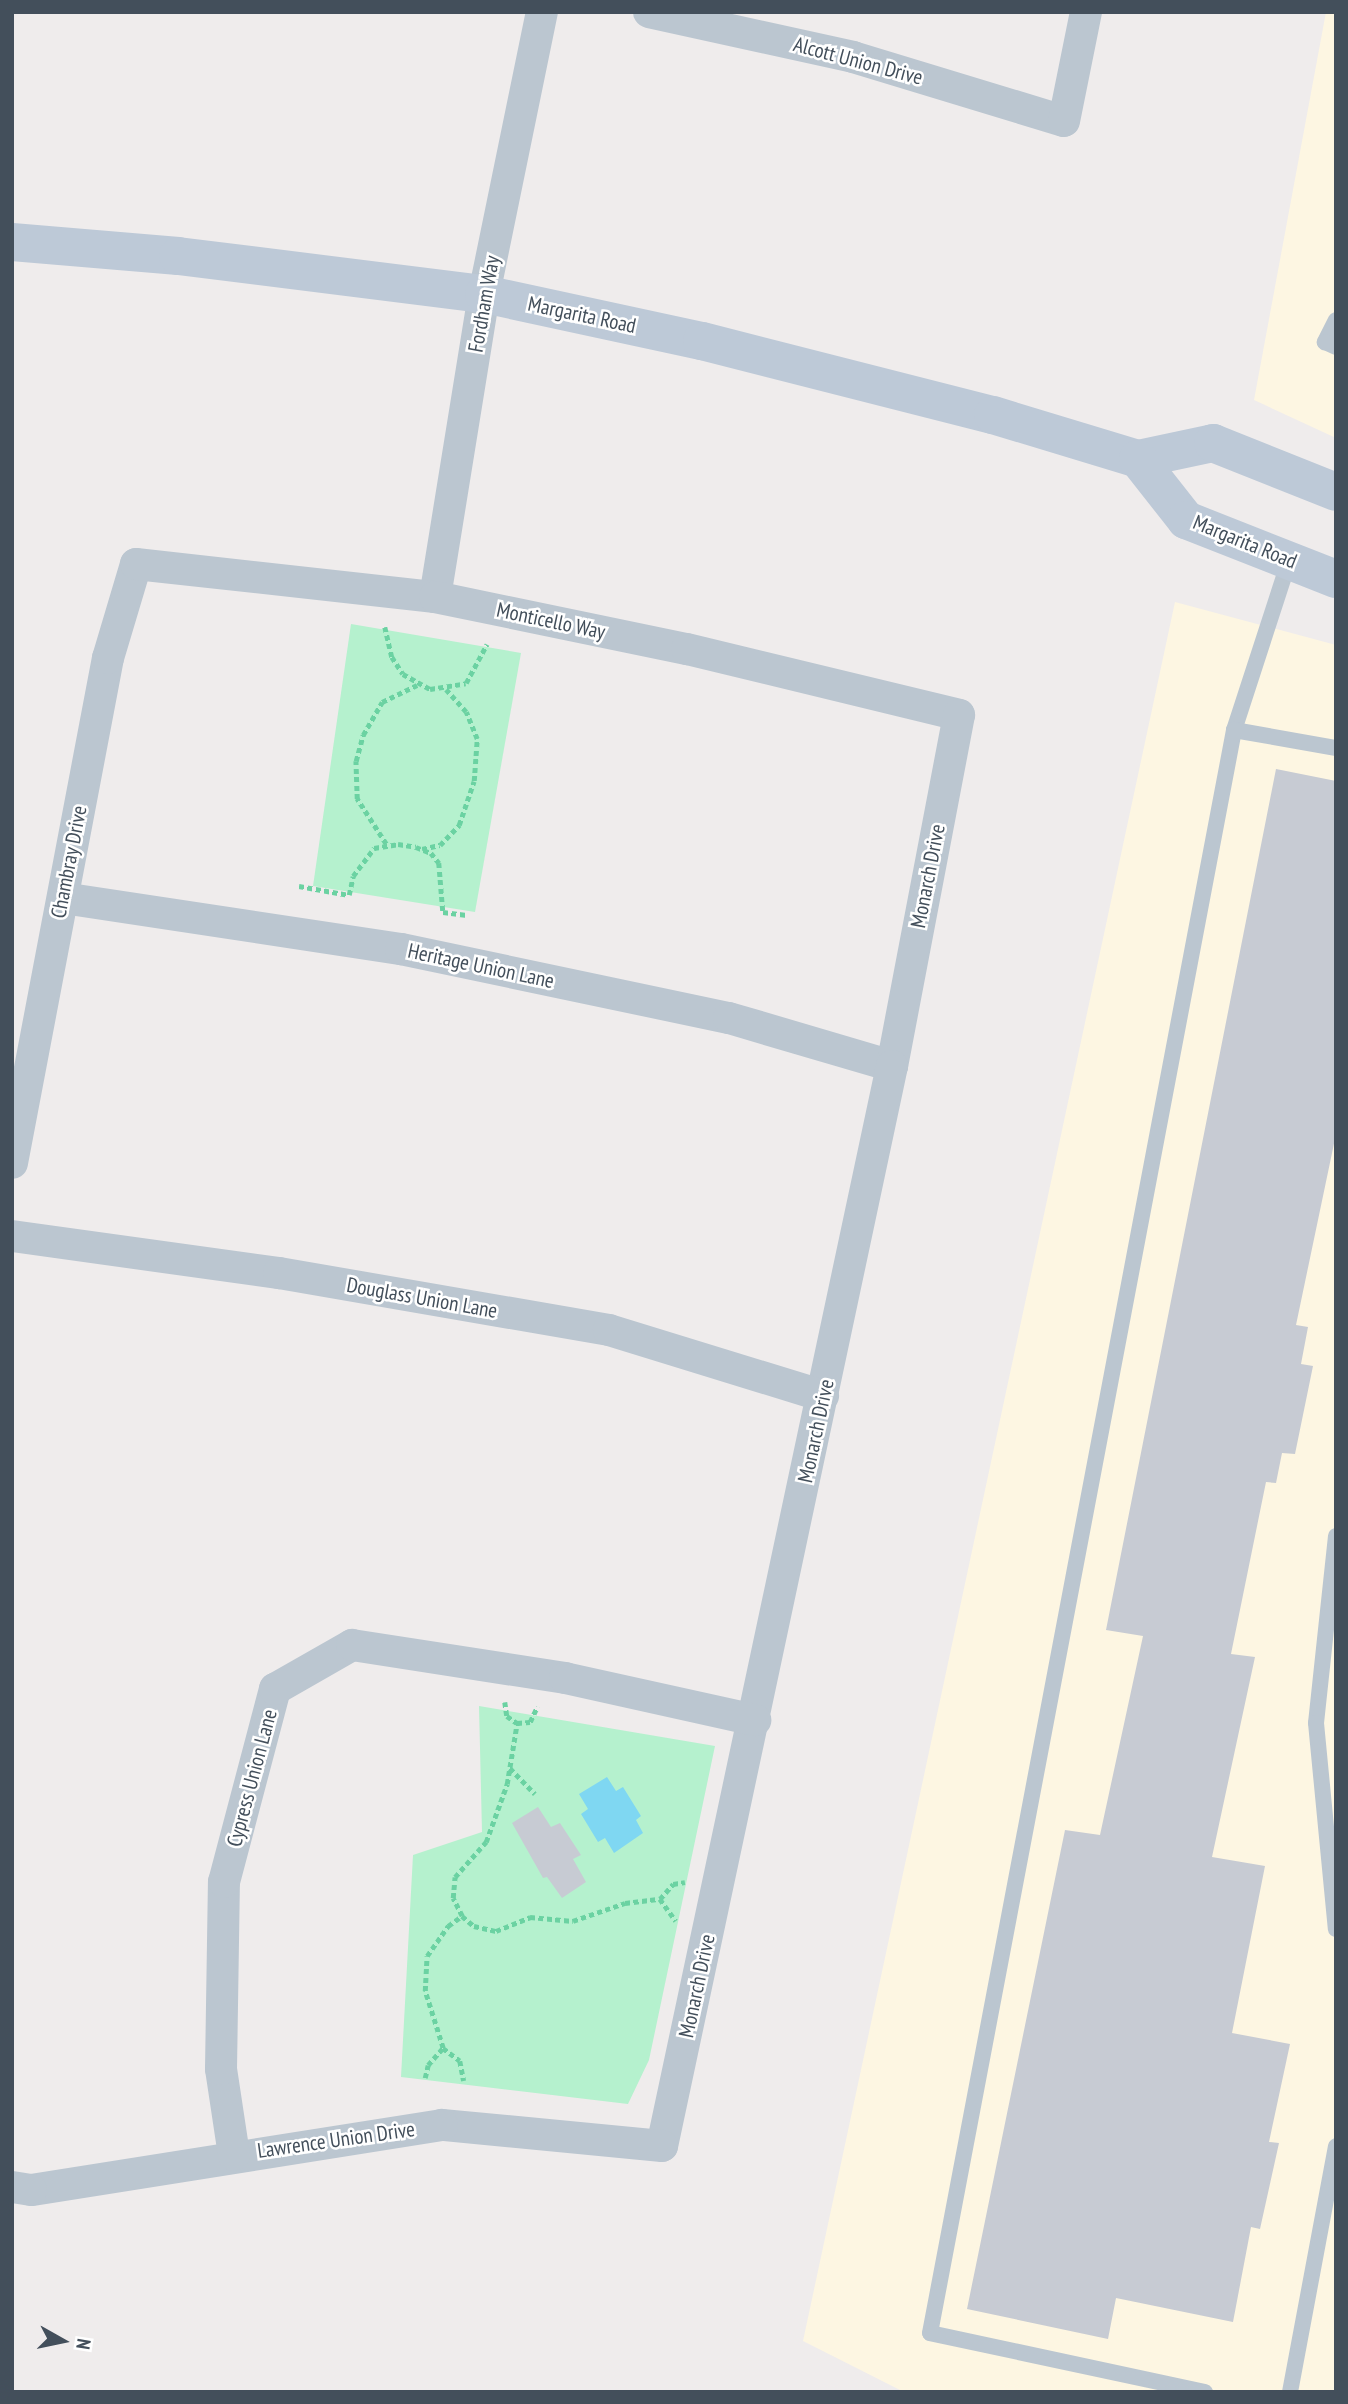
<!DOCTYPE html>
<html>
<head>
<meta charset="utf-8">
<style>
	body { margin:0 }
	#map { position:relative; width:1348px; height:2404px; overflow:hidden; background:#efecec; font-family:"PT Sans Narrow",sans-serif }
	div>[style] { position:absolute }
	.commercial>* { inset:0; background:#fdf6e2 }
	.green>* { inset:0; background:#b5f1ce }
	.water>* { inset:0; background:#7fd7f2 }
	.building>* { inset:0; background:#c7cbd3 }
	.path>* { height:4.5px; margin-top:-2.25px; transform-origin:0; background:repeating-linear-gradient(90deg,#6bd2a2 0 5px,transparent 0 8.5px) }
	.lane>* { height:16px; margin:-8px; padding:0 8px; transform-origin:8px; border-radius:8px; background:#bbc6d0 }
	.street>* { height:32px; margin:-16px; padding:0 16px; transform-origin:16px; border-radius:16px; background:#bbc6d0 }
	.secondary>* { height:38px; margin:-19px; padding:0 19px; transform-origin:19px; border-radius:19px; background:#bdc9d7 }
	span { translate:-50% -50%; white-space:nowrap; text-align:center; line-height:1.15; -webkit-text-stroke:5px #fff; paint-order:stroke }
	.street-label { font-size:21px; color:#434f5b }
	.frame { position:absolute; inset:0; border:14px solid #434f5b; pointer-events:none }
	.north { position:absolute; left:28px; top:2306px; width:70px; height:70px; -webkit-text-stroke:5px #fff; paint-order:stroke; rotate:99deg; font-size:19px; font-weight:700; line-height:28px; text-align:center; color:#434f5b }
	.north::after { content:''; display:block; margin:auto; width:24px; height:32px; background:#434f5b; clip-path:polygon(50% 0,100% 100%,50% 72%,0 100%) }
</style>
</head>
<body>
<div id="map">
	<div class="commercial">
		<i style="clip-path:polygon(1326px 12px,1336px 12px,1336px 438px,1254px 400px)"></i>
		<i style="clip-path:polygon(1175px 602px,1336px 645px,1336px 2392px,904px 2392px,803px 2341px)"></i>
	</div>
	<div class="green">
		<i style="clip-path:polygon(351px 624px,521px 653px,475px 912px,313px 886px)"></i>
		<i style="clip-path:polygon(479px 1706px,715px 1746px,649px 2060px,628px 2104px,401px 2077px,413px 1855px,482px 1832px)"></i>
	</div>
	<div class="water">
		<i style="clip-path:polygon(607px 1777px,616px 1791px,623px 1787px,641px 1816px,636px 1820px,643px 1833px,614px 1853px,605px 1838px,598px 1842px,581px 1814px,588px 1809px,579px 1794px)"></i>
	</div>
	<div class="building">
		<i style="clip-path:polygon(1276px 769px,1336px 781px,1336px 1134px,1296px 1325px,1308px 1327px,1301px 1364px,1313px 1366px,1295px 1454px,1282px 1453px,1276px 1483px,1266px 1482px,1231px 1654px,1255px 1657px,1212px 1857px,1265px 1866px,1232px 2033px,1290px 2044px,1269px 2142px,1279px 2143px,1260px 2229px,1251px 2227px,1233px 2322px,1116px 2298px,1108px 2339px,967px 2309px,1065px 1830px,1100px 1835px,1143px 1636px,1106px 1630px)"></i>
		<i style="clip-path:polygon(538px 1807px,551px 1827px,560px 1823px,581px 1855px,573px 1859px,586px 1882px,562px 1898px,547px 1877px,543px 1878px,512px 1823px)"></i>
	</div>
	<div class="path">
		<i style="left:385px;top:627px;width:31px;rotate:77deg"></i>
		<i style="left:392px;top:657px;width:20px;rotate:57deg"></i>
		<i style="left:403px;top:674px;width:31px;rotate:29deg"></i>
		<i style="left:430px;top:689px;width:36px;rotate:-9deg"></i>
		<i style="left:466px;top:683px;width:44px;rotate:-61.7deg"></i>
		<i style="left:386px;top:844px;width:54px;rotate:-122.8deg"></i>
		<i style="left:357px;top:799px;width:38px;rotate:-92deg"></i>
		<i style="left:356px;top:761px;width:27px;rotate:-75deg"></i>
		<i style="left:363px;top:735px;width:38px;rotate:-60deg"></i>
		<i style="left:382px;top:702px;width:39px;rotate:-26deg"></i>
		<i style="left:422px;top:849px;width:18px;rotate:-13deg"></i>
		<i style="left:440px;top:845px;width:28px;rotate:-46deg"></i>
		<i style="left:459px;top:825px;width:46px;rotate:-71.2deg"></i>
		<i style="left:474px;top:781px;width:42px;rotate:-85.9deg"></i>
		<i style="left:477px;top:739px;width:29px;rotate:-112deg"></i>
		<i style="left:466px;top:712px;width:30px;rotate:-132deg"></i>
		<i style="left:299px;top:886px;width:51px;rotate:10.2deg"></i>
		<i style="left:349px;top:895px;width:19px;rotate:-78deg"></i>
		<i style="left:353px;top:876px;width:35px;rotate:-53deg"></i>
		<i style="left:374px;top:848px;width:24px;rotate:-9deg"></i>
		<i style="left:398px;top:844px;width:18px;rotate:9deg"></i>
		<i style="left:416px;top:847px;width:16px;rotate:22deg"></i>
		<i style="left:431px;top:853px;width:13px;rotate:51deg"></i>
		<i style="left:439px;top:863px;width:49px;rotate:85.3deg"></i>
		<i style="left:443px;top:912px;width:24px;rotate:7deg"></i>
		<i style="left:505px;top:1702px;width:14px;rotate:82deg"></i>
		<i style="left:507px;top:1716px;width:12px;rotate:35deg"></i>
		<i style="left:510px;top:1768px;width:36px;rotate:46deg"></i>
		<i style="left:660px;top:1899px;width:20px;rotate:-49deg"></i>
		<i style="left:673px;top:1884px;width:12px;rotate:-9deg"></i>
		<i style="left:462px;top:1916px;width:16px;rotate:40deg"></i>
		<i style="left:474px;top:1926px;width:23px;rotate:13deg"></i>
		<i style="left:496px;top:1931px;width:37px;rotate:-22deg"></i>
		<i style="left:530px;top:1917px;width:43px;rotate:5.3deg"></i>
		<i style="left:573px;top:1921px;width:55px;rotate:-19.1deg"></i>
		<i style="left:625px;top:1903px;width:35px;rotate:-7deg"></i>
		<i style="left:660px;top:1899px;width:27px;rotate:54deg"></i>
		<i style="left:443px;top:2048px;width:21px;rotate:37deg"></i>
		<i style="left:460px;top:2061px;width:20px;rotate:79deg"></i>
		<i style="left:425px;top:2078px;width:13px;rotate:-77deg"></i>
		<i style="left:428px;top:2065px;width:23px;rotate:-49deg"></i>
		<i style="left:443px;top:2048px;width:60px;rotate:-107.5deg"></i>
		<i style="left:425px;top:1991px;width:35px;rotate:-87deg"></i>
		<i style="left:427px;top:1956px;width:37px;rotate:-55deg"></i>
		<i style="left:448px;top:1926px;width:17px;rotate:-36deg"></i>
		<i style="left:462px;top:1916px;width:20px;rotate:-117deg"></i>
		<i style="left:453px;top:1898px;width:21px;rotate:-85deg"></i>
		<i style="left:455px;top:1877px;width:47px;rotate:-48.5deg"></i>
		<i style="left:486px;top:1842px;width:62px;rotate:-70.1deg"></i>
		<i style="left:507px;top:1784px;width:62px;rotate:-80.7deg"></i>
		<i style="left:517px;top:1723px;width:13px;rotate:-4deg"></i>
		<i style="left:530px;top:1722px;width:17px;rotate:-65deg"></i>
	</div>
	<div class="lane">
		<i style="left:1336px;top:320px;width:25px;rotate:117deg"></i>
		<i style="left:1325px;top:342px;width:12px;rotate:24deg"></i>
		<i style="left:1289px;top:561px;width:178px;rotate:108deg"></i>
		<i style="left:1234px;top:730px;width:104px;rotate:10deg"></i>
		<i style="left:1336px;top:1536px;width:188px;rotate:96.1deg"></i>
		<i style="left:1316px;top:1723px;width:207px;rotate:84.5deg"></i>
		<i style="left:1205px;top:2392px;width:281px;rotate:-167.9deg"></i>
		<i style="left:930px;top:2333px;width:1632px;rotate:-79.26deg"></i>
		<i style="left:1290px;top:2392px;width:250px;rotate:-79.4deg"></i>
	</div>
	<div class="street">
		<i style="left:649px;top:12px;width:209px;rotate:12.4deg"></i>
		<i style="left:853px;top:57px;width:220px;rotate:16.9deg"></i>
		<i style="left:1064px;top:121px;width:111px;rotate:-78.6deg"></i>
		<i style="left:435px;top:597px;width:307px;rotate:-80.8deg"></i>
		<i style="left:484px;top:294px;width:288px;rotate:-78.4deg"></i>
		<i style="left:63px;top:898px;width:342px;rotate:8.6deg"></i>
		<i style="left:401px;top:949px;width:335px;rotate:11.9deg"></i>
		<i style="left:729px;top:1018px;width:170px;rotate:16.4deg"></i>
		<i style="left:12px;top:1163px;width:514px;rotate:-79.24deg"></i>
		<i style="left:108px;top:658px;width:98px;rotate:-73.4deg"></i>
		<i style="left:136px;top:564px;width:301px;rotate:6.3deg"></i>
		<i style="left:435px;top:597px;width:257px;rotate:11.7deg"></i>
		<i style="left:687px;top:649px;width:280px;rotate:13.6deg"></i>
		<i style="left:959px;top:715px;width:357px;rotate:100.8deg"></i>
		<i style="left:892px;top:1066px;width:1104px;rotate:102.02deg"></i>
		<i style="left:662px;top:2146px;width:221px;rotate:-174.5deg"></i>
		<i style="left:442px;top:2125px;width:416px;rotate:171deg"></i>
		<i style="left:31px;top:2190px;width:19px;rotate:-171deg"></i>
		<i style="left:12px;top:1236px;width:270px;rotate:7.9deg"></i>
		<i style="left:279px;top:1273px;width:335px;rotate:9.8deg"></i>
		<i style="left:609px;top:1330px;width:224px;rotate:17.1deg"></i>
		<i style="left:234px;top:2155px;width:87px;rotate:-98.6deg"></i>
		<i style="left:221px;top:2069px;width:187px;rotate:-89.1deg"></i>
		<i style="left:224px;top:1882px;width:200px;rotate:-75.2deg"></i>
		<i style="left:275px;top:1689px;width:89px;rotate:-29.7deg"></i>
		<i style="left:352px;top:1645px;width:216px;rotate:8.8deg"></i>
		<i style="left:565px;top:1678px;width:195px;rotate:12.5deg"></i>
	</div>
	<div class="secondary">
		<i style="left:12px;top:242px;width:167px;rotate:4.8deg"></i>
		<i style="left:178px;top:256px;width:308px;rotate:7.1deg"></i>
		<i style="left:484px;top:294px;width:223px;rotate:12.2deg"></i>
		<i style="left:702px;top:341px;width:300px;rotate:14.3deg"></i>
		<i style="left:993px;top:415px;width:152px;rotate:16.9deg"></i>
		<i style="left:1138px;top:459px;width:77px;rotate:-12deg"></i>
		<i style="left:1213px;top:443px;width:132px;rotate:21.7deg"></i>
		<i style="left:1138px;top:459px;width:78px;rotate:51.8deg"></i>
		<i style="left:1186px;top:520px;width:161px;rotate:21.5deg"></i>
	</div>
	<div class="street-label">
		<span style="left:858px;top:61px;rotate:15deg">Alcott Union Drive</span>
		<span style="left:484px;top:304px;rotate:-80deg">Fordham Way</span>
		<span style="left:582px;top:315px;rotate:12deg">Margarita Road</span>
		<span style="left:1245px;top:542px;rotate:22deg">Margarita Road</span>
		<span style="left:551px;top:621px;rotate:12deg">Monticello Way</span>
		<span style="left:69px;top:862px;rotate:-79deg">Chambray Drive</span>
		<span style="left:928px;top:876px;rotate:-79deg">Monarch Drive</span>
		<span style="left:481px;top:966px;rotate:12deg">Heritage Union Lane</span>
		<span style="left:422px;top:1298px;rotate:10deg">Douglass Union Lane</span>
		<span style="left:816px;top:1431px;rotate:-78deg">Monarch Drive</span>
		<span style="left:252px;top:1778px;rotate:-75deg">Cypress Union Lane</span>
		<span style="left:697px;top:1986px;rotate:-78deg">Monarch Drive</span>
		<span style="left:336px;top:2140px;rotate:-8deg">Lawrence Union Drive</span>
	</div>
	<div class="frame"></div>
	<div class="north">N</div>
</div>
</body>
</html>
